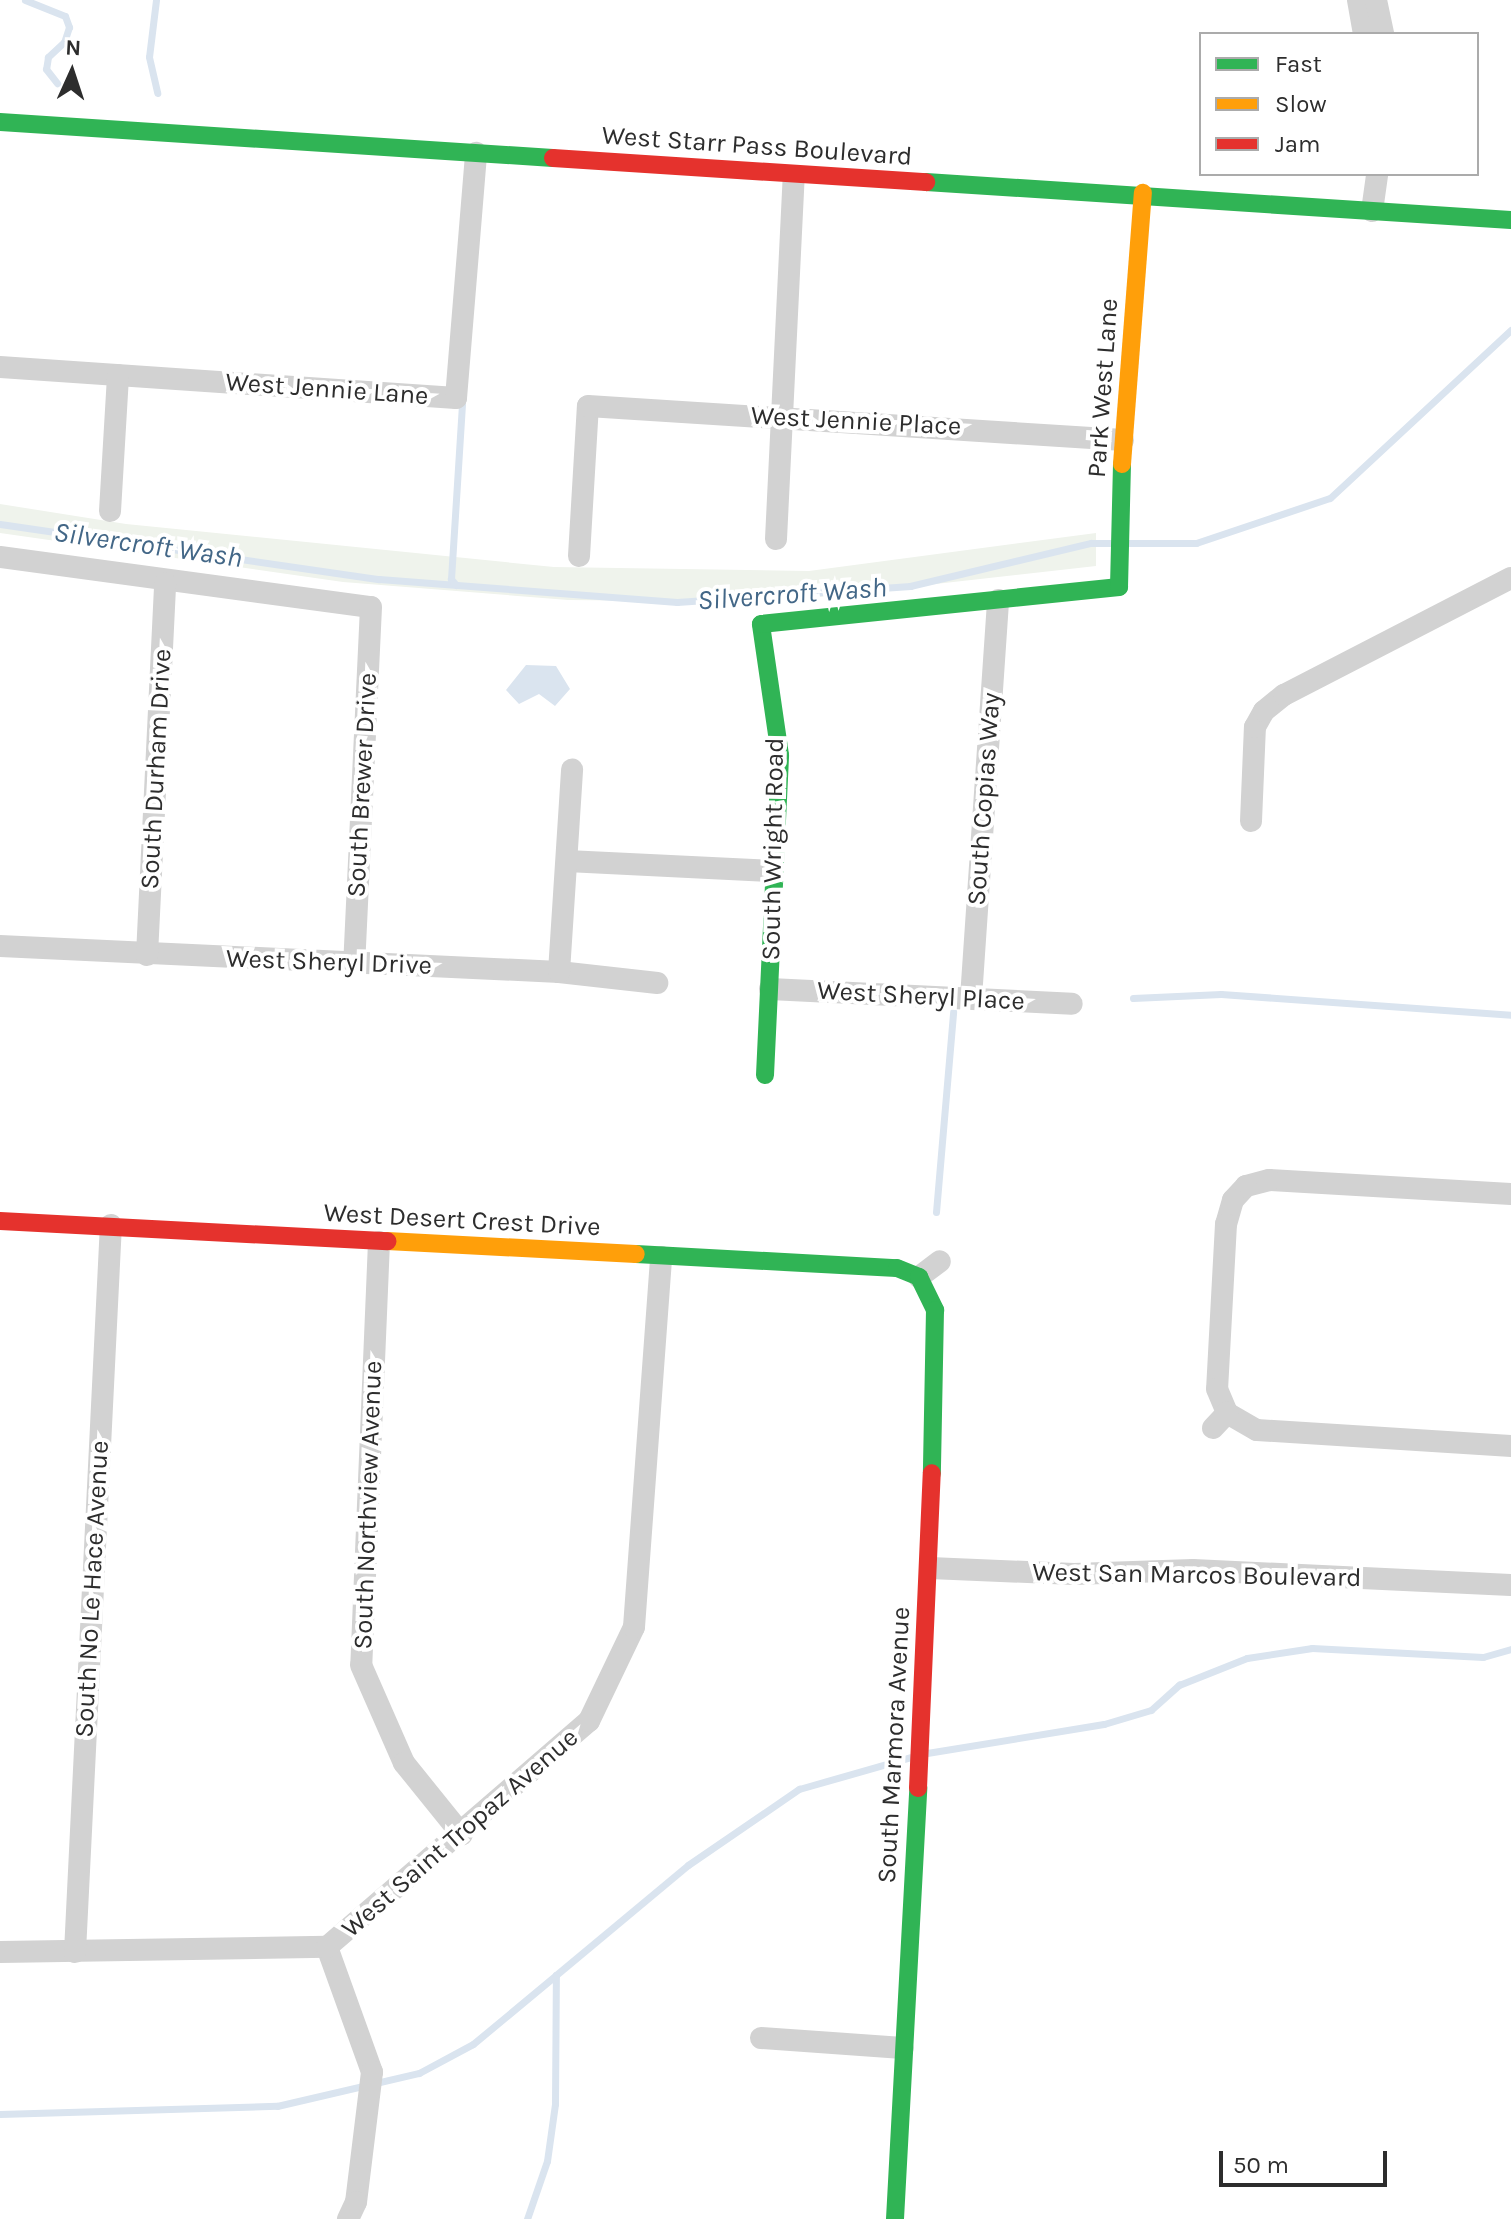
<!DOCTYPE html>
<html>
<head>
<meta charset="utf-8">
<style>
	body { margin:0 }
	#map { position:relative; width:1511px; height:2219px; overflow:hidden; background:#fff; font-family:Karla,sans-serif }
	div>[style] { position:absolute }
	.green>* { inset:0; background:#eff3ec }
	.water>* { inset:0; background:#dae4ef }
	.stream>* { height:7px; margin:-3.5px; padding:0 3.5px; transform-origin:3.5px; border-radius:3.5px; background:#dae4ef }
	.street>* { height:22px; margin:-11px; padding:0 11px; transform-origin:11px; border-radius:11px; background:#d2d2d2 }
	.fast>* { height:18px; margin:-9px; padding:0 9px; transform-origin:9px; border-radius:9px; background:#30b455 }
	.slow>* { height:18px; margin:-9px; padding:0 9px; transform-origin:9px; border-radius:9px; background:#ff9f0a }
	.jam>* { height:18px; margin:-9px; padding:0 9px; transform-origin:9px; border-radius:9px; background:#e5322d }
	span { translate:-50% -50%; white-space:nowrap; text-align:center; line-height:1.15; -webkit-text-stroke:8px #fff; paint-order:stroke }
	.street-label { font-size:26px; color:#2d2d2d }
	.water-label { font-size:28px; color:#436787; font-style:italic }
	.legend { position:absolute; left:1199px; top:32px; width:280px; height:144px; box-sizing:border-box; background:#fff; border:2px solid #ababab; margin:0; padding:10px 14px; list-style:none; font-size:24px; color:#2d2d2d }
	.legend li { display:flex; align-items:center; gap:16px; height:40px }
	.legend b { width:40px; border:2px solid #ababab }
	.north { position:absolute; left:32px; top:32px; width:80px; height:80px; -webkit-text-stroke:6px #fff; paint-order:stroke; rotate:3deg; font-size:22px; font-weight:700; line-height:32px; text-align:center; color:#2d2d2d }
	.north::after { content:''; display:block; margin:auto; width:28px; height:36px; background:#2d2d2d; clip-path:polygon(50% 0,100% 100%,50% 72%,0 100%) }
	.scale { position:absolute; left:1219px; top:2151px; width:168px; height:36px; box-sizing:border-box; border:4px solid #2d2d2d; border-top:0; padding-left:10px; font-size:24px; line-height:28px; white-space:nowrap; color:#2d2d2d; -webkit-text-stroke:6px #fff; paint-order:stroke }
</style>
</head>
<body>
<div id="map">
	<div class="green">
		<i style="clip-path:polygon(0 504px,126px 524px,554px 567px,809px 571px,1096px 533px,1096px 566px,775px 602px,568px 600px,343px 582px,0 533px)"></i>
	</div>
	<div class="water">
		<i style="clip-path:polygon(526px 665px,556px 666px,570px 689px,555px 706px,539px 694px,519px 704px,506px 690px)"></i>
	</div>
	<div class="stream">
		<i style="left:25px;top:0;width:43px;rotate:21.8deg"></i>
		<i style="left:65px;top:16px;width:12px;rotate:70deg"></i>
		<i style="left:69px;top:27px;width:16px;rotate:108deg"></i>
		<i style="left:64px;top:42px;width:22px;rotate:137deg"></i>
		<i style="left:48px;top:57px;width:12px;rotate:99deg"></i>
		<i style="left:46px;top:69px;width:18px;rotate:52deg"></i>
		<i style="left:156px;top:0;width:57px;rotate:97deg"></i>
		<i style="left:149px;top:57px;width:37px;rotate:77deg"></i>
		<i style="left:0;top:524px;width:383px;rotate:8.3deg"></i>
		<i style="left:379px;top:579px;width:299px;rotate:4.4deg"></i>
		<i style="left:677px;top:602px;width:234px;rotate:-3.9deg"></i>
		<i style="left:910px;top:586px;width:186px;rotate:-13.4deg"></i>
		<i style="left:1091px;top:543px;width:20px"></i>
		<i style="left:1128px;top:543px;width:68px"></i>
		<i style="left:1196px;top:543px;width:141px;rotate:-18.6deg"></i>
		<i style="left:1330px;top:498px;width:247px;rotate:-42.9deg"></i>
		<i style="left:456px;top:585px;width:8px;rotate:-130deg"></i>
		<i style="left:451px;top:579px;width:175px;rotate:-86.4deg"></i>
		<i style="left:1133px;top:998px;width:88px;rotate:-2.6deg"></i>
		<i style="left:1221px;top:994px;width:291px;rotate:4.1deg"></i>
		<i style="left:936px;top:1212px;width:201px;rotate:-85.1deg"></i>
		<i style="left:927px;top:1753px;width:179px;rotate:-9.3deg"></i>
		<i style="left:1104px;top:1724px;width:49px;rotate:-16.6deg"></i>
		<i style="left:1151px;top:1710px;width:38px;rotate:-42deg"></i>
		<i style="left:1179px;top:1685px;width:73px;rotate:-21.7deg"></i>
		<i style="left:1247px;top:1658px;width:66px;rotate:-8.7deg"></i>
		<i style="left:1312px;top:1648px;width:171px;rotate:3deg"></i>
		<i style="left:1483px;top:1657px;width:29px;rotate:-16deg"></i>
		<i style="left:0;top:2114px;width:277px;rotate:-1.7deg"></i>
		<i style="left:277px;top:2106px;width:146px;rotate:-13.1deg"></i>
		<i style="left:419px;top:2073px;width:61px;rotate:-28.2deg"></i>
		<i style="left:473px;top:2044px;width:108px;rotate:-39.7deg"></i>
		<i style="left:527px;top:2219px;width:61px;rotate:-71deg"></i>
		<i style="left:547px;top:2161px;width:58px;rotate:-82deg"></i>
		<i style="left:555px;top:2104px;width:129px;rotate:-89.6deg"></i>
		<i style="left:556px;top:1975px;width:172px;rotate:-39.8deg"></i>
		<i style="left:688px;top:1865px;width:135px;rotate:-34.4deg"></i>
		<i style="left:799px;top:1789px;width:116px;rotate:-15.9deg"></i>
	</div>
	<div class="street">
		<i style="left:1358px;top:0;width:35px;rotate:80deg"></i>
		<i style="left:1376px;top:0;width:35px;rotate:78deg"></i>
		<i style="left:1372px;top:211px;width:37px;rotate:-82deg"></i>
		<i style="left:0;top:367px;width:457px;rotate:3.9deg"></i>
		<i style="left:456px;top:398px;width:246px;rotate:-85.3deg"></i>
		<i style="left:110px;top:511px;width:136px;rotate:-86.6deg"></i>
		<i style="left:776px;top:539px;width:362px;rotate:-87.2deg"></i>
		<i style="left:579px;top:556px;width:150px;rotate:-86.6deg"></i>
		<i style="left:588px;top:406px;width:536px;rotate:3.64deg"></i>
		<i style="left:0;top:557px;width:374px;rotate:7.7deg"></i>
		<i style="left:371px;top:607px;width:355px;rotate:92.7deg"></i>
		<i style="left:1251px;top:821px;width:94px;rotate:-87.6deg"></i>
		<i style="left:1255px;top:727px;width:18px;rotate:-61deg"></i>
		<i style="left:1264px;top:711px;width:26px;rotate:-39deg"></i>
		<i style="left:1284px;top:695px;width:255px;rotate:-27.3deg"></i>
		<i style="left:567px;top:861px;width:204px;rotate:2.8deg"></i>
		<i style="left:0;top:946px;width:560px;rotate:2.66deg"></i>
		<i style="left:559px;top:972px;width:99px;rotate:6.4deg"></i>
		<i style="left:147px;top:955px;width:372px;rotate:-87.2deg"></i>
		<i style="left:559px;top:972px;width:203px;rotate:-86.3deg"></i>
		<i style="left:770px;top:989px;width:302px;rotate:2.8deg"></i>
		<i style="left:971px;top:998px;width:399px;rotate:-86.1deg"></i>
		<i style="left:1511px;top:1194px;width:242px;rotate:-176.7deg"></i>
		<i style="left:1269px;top:1180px;width:24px;rotate:165deg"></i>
		<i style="left:1246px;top:1186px;width:19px;rotate:133deg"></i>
		<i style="left:1233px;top:1200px;width:25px;rotate:106deg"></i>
		<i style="left:1226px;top:1224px;width:165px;rotate:93.1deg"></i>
		<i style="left:1217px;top:1389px;width:26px;rotate:67deg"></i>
		<i style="left:1227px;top:1413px;width:34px;rotate:30deg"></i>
		<i style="left:1257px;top:1430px;width:255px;rotate:3.6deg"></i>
		<i style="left:379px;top:1242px;width:423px;rotate:92.4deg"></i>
		<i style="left:361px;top:1665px;width:107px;rotate:66.3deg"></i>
		<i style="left:404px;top:1763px;width:92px;rotate:51.1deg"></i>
		<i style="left:919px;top:1277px;width:26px;rotate:-37deg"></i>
		<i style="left:1213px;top:1428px;width:21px;rotate:-47deg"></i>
		<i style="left:930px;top:1568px;width:144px;rotate:2.4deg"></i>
		<i style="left:1074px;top:1574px;width:119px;rotate:-1.9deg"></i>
		<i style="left:1193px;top:1570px;width:318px;rotate:2.7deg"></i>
		<i style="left:327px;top:1947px;width:133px;rotate:70.2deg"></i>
		<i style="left:372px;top:2072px;width:131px;rotate:97deg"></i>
		<i style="left:356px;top:2202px;width:19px;rotate:115deg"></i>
		<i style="left:0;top:1952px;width:327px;rotate:-0.9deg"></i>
		<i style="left:327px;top:1947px;width:346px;rotate:-40.8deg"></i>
		<i style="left:589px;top:1721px;width:104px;rotate:-64.4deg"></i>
		<i style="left:634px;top:1627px;width:371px;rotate:-85.8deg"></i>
		<i style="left:75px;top:1952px;width:728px;rotate:-87.17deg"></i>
		<i style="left:761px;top:2038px;width:142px;rotate:4deg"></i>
	</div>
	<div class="fast">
		<i style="left:0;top:122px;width:554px;rotate:3.72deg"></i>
		<i style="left:926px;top:182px;width:586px;rotate:3.72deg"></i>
		<i style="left:765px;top:1075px;width:320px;rotate:-87.3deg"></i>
		<i style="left:780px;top:755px;width:132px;rotate:-98.3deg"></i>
		<i style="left:761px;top:624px;width:360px;rotate:-5.9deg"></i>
		<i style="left:1119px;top:587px;width:123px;rotate:-88.6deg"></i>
		<i style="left:636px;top:1254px;width:261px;rotate:3.1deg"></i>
		<i style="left:897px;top:1268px;width:24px;rotate:22deg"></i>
		<i style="left:919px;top:1277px;width:37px;rotate:64deg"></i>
		<i style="left:935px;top:1310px;width:163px;rotate:91.1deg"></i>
		<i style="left:895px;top:2219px;width:432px;rotate:-86.9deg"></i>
	</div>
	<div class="slow">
		<i style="left:1122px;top:464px;width:272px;rotate:-85.6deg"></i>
		<i style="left:387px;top:1241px;width:249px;rotate:3deg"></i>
	</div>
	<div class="jam">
		<i style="left:553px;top:158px;width:374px;rotate:3.7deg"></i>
		<i style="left:0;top:1221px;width:388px;rotate:3deg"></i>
		<i style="left:918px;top:1788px;width:315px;rotate:-87.5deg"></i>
	</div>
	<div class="street-label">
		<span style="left:757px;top:146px;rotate:4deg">West Starr Pass Boulevard</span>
		<span style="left:1103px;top:388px;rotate:-86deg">Park West Lane</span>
		<span style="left:327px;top:389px;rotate:4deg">West Jennie Lane</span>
		<span style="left:856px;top:421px;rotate:3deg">West Jennie Place</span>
		<span style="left:156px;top:769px;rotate:-87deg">South Durham Drive</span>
		<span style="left:362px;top:785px;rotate:-87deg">South Brewer Drive</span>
		<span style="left:984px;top:799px;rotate:-86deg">South Copias Way</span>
		<span style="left:773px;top:849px;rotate:-89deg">South Wright Road</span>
		<span style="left:329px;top:962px;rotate:2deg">West Sheryl Drive</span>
		<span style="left:921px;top:996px;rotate:3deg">West Sheryl Place</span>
		<span style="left:462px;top:1220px;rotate:3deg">West Desert Crest Drive</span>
		<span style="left:368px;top:1505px;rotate:-88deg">South Northview Avenue</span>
		<span style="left:1197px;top:1575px;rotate:1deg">West San Marcos Boulevard</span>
		<span style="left:92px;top:1589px;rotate:-87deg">South No Le Hace Avenue</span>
		<span style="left:894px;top:1745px;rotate:-87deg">South Marmora Avenue</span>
		<span style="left:460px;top:1833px;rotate:-41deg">West Saint Tropaz Avenue</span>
	</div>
	<div class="water-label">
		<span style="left:148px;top:545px;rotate:8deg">Silvercroft Wash</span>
		<span style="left:792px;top:594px;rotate:-4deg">Silvercroft Wash</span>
	</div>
	<ul class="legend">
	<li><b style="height:10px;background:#30b455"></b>Fast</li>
	<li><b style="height:10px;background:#ff9f0a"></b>Slow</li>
	<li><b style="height:10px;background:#e5322d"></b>Jam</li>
	</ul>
	<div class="north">N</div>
	<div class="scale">50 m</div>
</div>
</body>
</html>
